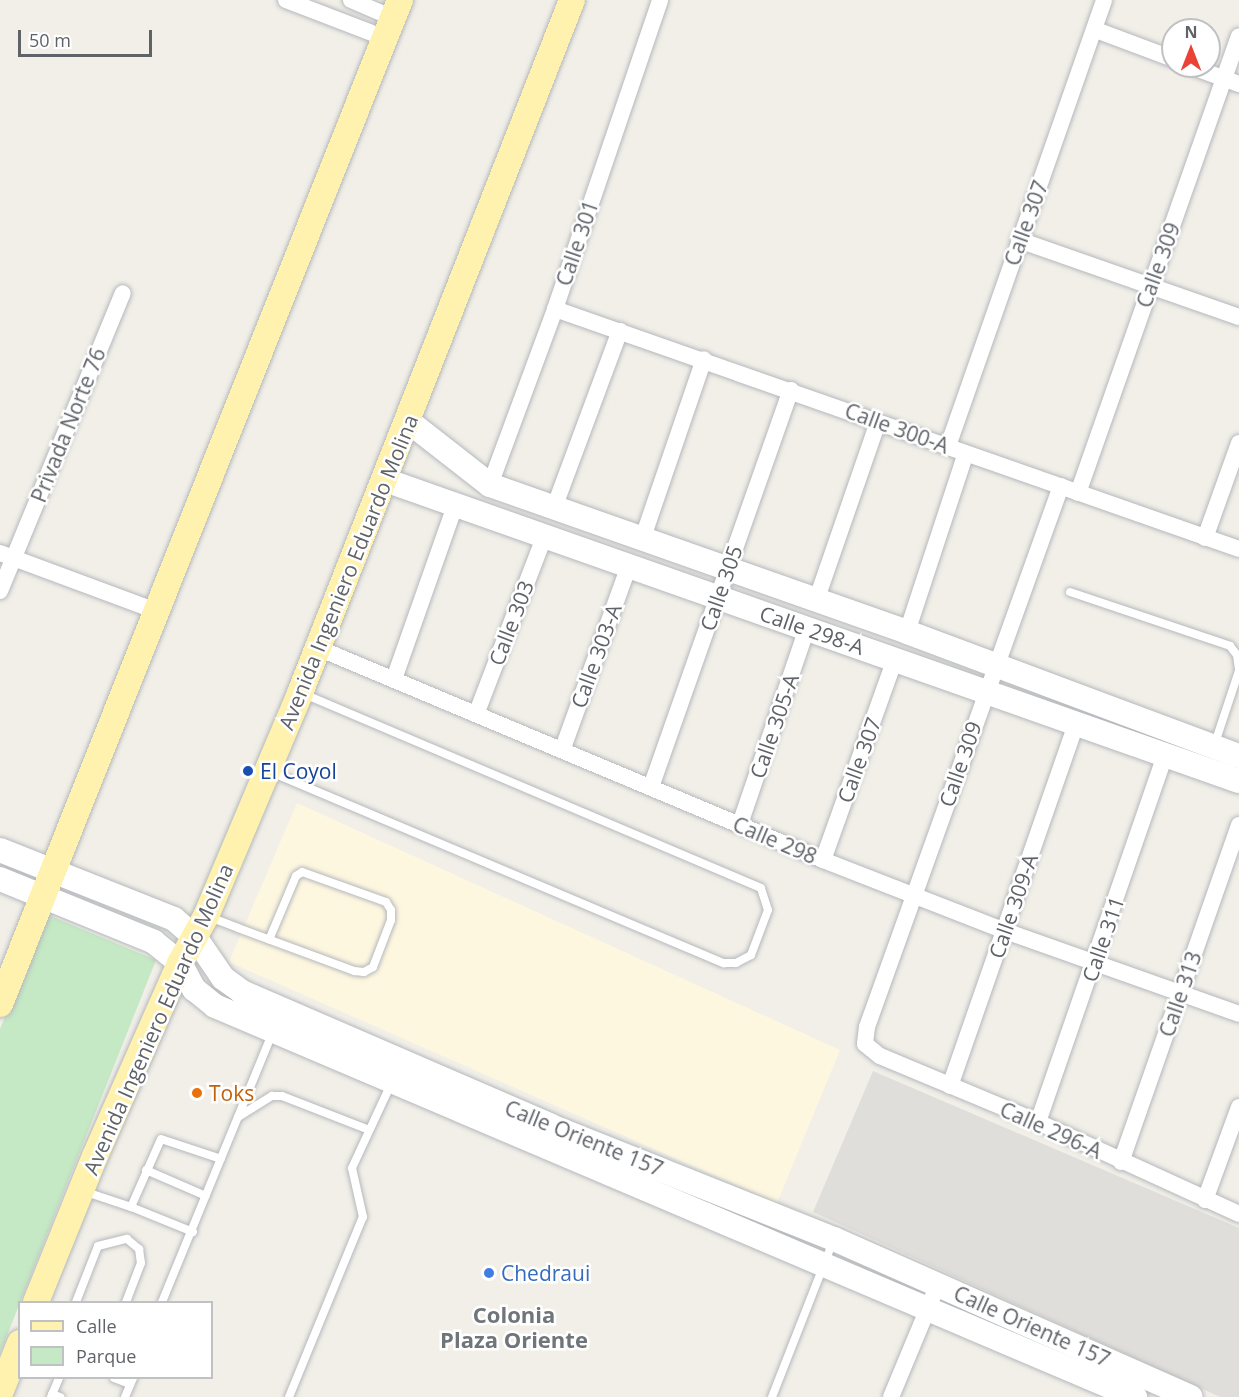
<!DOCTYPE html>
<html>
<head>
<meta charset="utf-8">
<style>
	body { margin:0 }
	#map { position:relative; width:1239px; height:1397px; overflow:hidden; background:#f1efe8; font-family:"Open Sans",sans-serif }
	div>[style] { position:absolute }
	.commercial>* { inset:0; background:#fef7e0 }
	.industrial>* { inset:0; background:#e0deda }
	.green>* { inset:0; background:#c5e8c5 }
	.roads { filter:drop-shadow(0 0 2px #b5b8bc) drop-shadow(0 0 2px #b5b8bc) }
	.lane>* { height:8px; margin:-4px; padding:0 4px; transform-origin:4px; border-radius:4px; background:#fff }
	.street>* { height:16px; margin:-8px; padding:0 8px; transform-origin:8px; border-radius:8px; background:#fff }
	.secondary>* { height:24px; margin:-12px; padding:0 12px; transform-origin:12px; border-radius:12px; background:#fff }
	.primary>* { height:26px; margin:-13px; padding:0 13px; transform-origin:13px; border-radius:13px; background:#fff2af }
	.dots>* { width:16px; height:16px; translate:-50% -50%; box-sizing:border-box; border:3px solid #fff; border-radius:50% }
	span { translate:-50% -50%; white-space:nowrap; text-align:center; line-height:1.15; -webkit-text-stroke:5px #fff; paint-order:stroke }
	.street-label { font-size:21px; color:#5f6368 }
	.transit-label { font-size:21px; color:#164399 }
	.left { translate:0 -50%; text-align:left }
	.food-label { font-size:21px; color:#c56008 }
	.shop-label { font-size:21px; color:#366cbe }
	.neighbourhood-label { font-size:22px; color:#70757a; font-weight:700 }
	.legend { position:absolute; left:18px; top:1301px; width:195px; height:78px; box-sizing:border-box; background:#fff; border:2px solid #bfc1c3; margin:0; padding:8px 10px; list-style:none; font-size:18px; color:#5f6368 }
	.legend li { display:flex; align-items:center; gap:12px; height:30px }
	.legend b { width:30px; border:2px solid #bfc1c3 }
	.north { position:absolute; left:1161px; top:18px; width:60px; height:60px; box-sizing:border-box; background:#fff; border:2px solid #bfc1c3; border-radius:50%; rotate:0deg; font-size:16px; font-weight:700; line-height:24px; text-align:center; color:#5f6368 }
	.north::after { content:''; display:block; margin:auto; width:21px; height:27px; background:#ea4335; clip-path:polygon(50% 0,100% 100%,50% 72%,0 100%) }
	.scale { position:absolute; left:18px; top:30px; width:134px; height:27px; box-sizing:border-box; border:3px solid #5f6368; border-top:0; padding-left:8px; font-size:18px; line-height:21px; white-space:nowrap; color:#5f6368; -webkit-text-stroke:4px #fff; paint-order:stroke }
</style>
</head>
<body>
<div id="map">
	<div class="commercial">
		<i style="clip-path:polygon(297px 803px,840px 1050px,777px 1203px,229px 962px)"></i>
	</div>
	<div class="industrial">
		<i style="clip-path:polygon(873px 1071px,1239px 1228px,1239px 1397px,1220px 1397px,813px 1212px)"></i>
	</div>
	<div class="green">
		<i style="clip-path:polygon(48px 915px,156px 960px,0 1353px,0 1029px)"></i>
	</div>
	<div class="roads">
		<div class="lane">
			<i style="left:1070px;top:592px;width:169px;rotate:18.6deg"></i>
			<i style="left:1230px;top:646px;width:11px;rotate:52deg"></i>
			<i style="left:1237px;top:655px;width:14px;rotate:82deg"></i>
			<i style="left:1215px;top:743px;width:76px;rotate:-71.6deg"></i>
			<i style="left:271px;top:772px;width:492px;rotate:22.9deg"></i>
			<i style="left:724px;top:963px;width:12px"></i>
			<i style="left:736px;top:963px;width:17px;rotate:-28deg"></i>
			<i style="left:751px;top:955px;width:48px;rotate:-69.3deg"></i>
			<i style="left:768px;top:910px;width:23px;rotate:-108deg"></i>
			<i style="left:761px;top:888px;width:500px;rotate:-157deg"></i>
			<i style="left:207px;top:916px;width:33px;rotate:21deg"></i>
			<i style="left:238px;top:928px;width:124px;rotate:20.3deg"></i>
			<i style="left:354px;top:971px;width:10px;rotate:6deg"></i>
			<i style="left:364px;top:972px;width:10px;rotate:-29deg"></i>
			<i style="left:373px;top:967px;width:50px;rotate:-69deg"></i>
			<i style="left:391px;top:920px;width:10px;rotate:-90deg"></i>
			<i style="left:391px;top:910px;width:9px;rotate:-122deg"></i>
			<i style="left:386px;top:902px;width:89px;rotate:-160.3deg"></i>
			<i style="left:302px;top:872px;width:7px;rotate:146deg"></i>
			<i style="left:296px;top:876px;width:69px;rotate:112.9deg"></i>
			<i style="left:238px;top:1117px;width:40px;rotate:-32deg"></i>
			<i style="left:272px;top:1096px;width:10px"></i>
			<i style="left:282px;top:1096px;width:93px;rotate:21.3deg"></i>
			<i style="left:146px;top:1170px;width:65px;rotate:23.4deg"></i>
			<i style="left:83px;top:1191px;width:51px;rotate:18.4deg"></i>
			<i style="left:193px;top:1232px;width:67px;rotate:-158deg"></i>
			<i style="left:131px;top:1207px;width:74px;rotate:-66.2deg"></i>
			<i style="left:161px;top:1139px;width:63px;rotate:18.4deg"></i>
			<i style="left:76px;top:1302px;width:60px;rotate:-68.6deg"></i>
			<i style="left:98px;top:1246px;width:30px;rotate:-14deg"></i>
			<i style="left:127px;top:1239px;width:16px;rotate:40deg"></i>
			<i style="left:139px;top:1249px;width:14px;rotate:82deg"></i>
			<i style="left:141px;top:1263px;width:42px;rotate:111deg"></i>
			<i style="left:162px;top:1302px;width:290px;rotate:-67.7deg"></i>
			<i style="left:114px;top:1378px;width:17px;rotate:21deg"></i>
			<i style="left:52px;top:1394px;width:9px;rotate:21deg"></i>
			<i style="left:51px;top:1397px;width:21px;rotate:-67deg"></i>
			<i style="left:125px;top:1397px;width:21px;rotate:-67deg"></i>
			<i style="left:289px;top:1397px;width:195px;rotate:-67.7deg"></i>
			<i style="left:363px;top:1217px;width:50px;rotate:-102.7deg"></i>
			<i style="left:352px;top:1168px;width:93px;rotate:-65.1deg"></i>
			<i style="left:772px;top:1397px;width:168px;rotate:-68.6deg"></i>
		</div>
		<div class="street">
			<i style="left:286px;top:0;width:106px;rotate:21deg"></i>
			<i style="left:351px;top:0;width:46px;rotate:23.2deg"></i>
			<i style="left:1096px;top:30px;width:82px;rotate:20.6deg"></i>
			<i style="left:1190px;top:66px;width:52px;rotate:20.2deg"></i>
			<i style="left:1019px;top:240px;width:233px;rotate:19.3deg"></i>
			<i style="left:555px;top:309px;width:725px;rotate:19.33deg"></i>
			<i style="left:948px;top:446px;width:472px;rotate:-70.7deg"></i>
			<i style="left:490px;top:485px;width:188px;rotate:-69.7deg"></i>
			<i style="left:555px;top:309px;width:326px;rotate:-71.2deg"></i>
			<i style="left:1061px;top:486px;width:575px;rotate:109.73deg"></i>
			<i style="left:867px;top:1027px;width:17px;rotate:97deg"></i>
			<i style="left:865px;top:1044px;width:19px;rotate:39deg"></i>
			<i style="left:880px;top:1056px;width:171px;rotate:22.7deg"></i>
			<i style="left:1038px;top:1122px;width:221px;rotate:24.6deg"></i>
			<i style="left:1078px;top:493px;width:484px;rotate:-70.6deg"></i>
			<i style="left:554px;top:508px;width:189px;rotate:-69.6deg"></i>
			<i style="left:1205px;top:538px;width:101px;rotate:-70.3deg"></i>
			<i style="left:642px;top:540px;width:191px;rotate:-71.1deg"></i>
			<i style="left:0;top:553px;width:166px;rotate:20.4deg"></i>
			<i style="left:0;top:591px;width:322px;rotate:-67.6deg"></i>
			<i style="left:816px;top:601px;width:189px;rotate:-70.9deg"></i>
			<i style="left:907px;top:632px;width:188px;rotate:-71.8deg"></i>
			<i style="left:318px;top:648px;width:548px;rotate:22.77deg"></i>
			<i style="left:823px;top:860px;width:195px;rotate:21.3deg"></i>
			<i style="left:1005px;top:931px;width:248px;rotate:19.5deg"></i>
			<i style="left:394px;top:679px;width:187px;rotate:-70.6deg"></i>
			<i style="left:477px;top:712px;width:190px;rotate:-69deg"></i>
			<i style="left:563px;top:748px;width:197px;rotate:-70.1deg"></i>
			<i style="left:651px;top:787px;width:421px;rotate:-70.6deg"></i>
			<i style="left:740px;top:824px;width:207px;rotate:-71.1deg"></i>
			<i style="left:823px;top:860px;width:214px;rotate:-70.3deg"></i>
			<i style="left:950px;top:1086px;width:382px;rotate:-70.8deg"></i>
			<i style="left:1038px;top:1122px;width:387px;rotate:-70.9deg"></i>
			<i style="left:1121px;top:1162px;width:357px;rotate:-70.7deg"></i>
			<i style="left:1205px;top:1200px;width:99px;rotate:-69.9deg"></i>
			<i style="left:891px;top:1397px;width:122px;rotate:-67.4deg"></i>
		</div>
		<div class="secondary">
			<i style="left:408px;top:421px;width:104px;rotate:38deg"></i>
			<i style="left:490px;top:485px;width:442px;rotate:19.4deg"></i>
			<i style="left:907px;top:632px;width:354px;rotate:20.5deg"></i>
			<i style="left:385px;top:480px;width:905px;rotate:19.42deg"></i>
			<i style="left:0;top:850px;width:187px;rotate:21.6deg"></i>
			<i style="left:174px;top:919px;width:28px;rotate:41deg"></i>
			<i style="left:195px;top:937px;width:50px;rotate:55.7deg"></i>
			<i style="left:223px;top:978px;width:24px;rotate:36deg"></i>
			<i style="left:242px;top:992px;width:337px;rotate:23.4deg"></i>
			<i style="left:551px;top:1126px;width:305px;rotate:21.8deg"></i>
			<i style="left:834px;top:1239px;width:390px;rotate:23.9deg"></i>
			<i style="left:0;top:879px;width:166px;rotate:22.2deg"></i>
			<i style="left:154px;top:942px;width:33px;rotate:39deg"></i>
			<i style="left:180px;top:963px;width:30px;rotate:62deg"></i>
			<i style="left:194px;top:989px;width:27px;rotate:39deg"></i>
			<i style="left:215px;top:1006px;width:1000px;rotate:23.03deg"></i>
		</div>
		<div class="primary">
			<i style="left:0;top:1004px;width:1081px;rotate:-68.28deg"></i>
			<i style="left:36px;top:1302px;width:157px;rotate:-68deg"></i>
			<i style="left:95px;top:1156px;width:211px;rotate:-66.2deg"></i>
			<i style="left:180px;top:963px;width:54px;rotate:-61deg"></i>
			<i style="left:206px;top:916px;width:242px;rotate:-67.1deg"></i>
			<i style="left:300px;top:693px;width:744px;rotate:-68.57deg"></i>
			<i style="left:0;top:1393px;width:54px;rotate:-68.2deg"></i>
		</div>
	</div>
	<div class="dots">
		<i style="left:248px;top:771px;background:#1a4fb4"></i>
		<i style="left:197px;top:1093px;background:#e8710a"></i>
		<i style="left:489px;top:1273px;background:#3f7fe0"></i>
	</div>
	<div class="street-label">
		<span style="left:1026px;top:223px;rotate:-70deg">Calle 307</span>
		<span style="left:577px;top:243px;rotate:-71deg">Calle 301</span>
		<span style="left:1158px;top:265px;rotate:-70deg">Calle 309</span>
		<span style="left:68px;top:425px;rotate:-68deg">Privada Norte 76</span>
		<span style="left:897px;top:428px;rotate:20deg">Calle 300-A</span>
		<span style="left:348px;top:572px;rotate:-68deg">Avenida Ingeniero Eduardo Molina</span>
		<span style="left:721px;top:588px;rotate:-71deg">Calle 305</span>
		<span style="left:511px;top:623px;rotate:-69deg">Calle 303</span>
		<span style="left:812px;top:630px;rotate:19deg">Calle 298-A</span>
		<span style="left:596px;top:656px;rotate:-70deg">Calle 303-A</span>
		<span style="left:774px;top:726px;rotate:-71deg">Calle 305-A</span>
		<span style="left:859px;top:760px;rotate:-70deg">Calle 307</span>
		<span style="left:960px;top:764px;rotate:-71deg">Calle 309</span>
		<span style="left:775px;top:840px;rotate:23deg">Calle 298</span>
		<span style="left:1013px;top:906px;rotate:-71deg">Calle 309-A</span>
		<span style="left:1103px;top:939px;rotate:-71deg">Calle 311</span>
		<span style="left:1180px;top:994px;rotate:-71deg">Calle 313</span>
		<span style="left:158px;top:1019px;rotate:-66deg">Avenida Ingeniero Eduardo Molina</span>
		<span style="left:1051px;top:1130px;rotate:24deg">Calle 296-A</span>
		<span style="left:584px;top:1138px;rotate:22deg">Calle Oriente 157</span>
		<span style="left:1032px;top:1326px;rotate:24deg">Calle Oriente 157</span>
	</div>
	<div class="transit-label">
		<span class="left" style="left:260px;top:771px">El Coyol</span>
	</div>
	<div class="food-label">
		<span class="left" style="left:209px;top:1093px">Toks</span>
	</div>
	<div class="shop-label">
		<span class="left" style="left:501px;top:1273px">Chedraui</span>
	</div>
	<div class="neighbourhood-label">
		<span style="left:514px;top:1327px">Colonia<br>Plaza Oriente</span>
	</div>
	<ul class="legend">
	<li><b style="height:8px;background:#fff2af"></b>Calle</li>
	<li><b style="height:16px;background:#c5e8c5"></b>Parque</li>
	</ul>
	<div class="north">N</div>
	<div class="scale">50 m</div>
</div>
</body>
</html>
